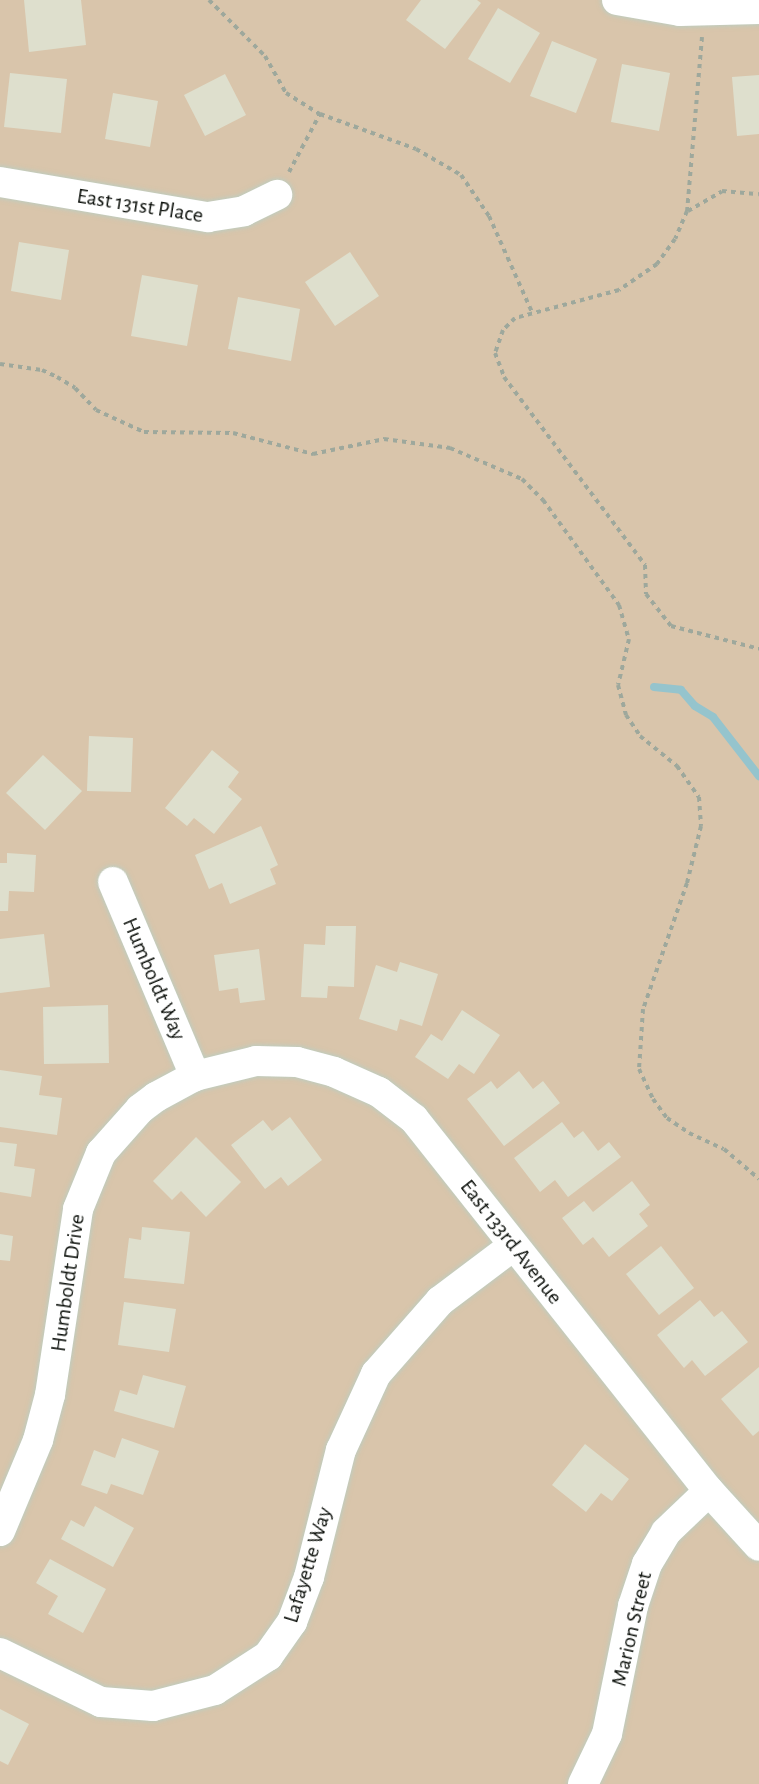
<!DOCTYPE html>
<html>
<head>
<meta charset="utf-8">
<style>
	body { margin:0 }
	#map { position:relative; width:759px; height:1784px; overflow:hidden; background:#ebf8e9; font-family:"Alegreya Sans",sans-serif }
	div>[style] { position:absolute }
	.green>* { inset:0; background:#d9c5ab }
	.stream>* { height:8px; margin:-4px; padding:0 4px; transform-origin:4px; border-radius:4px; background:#95c4cd }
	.building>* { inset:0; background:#dedfcd }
	.path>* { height:4px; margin-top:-2px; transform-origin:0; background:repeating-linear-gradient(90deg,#9ea89c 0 4.5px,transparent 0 9px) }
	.roads { filter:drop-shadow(0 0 2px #bfccbe) drop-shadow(0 0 2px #bfccbe) }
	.street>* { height:30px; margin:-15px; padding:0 15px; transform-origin:15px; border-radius:15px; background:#fff }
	span { translate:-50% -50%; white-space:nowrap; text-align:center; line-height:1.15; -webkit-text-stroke:4.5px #fff; paint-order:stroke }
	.street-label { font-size:22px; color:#0d110c }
</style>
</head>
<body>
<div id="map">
	<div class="green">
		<i style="clip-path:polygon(0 0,759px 0,759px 1784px,0 1784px)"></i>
	</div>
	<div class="stream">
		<i style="left:654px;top:687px;width:27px;rotate:6deg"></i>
		<i style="left:681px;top:690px;width:21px;rotate:49deg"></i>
		<i style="left:695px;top:706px;width:21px;rotate:31deg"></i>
		<i style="left:713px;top:717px;width:75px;rotate:52.1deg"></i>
	</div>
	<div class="building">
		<i style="clip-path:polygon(24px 0,81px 0,86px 45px,29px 52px)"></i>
		<i style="clip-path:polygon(421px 0,477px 0,481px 3px,445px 49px,406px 20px)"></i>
		<i style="clip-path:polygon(498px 8px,540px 33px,510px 83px,468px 59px)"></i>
		<i style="clip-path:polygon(552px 41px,597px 59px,576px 113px,530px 96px)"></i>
		<i style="clip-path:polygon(622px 64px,670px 73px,659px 131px,611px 122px)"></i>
		<i style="clip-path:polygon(10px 73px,67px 79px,61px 133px,4px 127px)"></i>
		<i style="clip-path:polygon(225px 74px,246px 115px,205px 136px,184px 95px)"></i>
		<i style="clip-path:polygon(759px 75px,759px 134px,737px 136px,732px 77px)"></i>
		<i style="clip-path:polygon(113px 93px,158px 101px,150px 147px,105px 139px)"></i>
		<i style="clip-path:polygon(19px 242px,69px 250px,61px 300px,11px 291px)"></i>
		<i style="clip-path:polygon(350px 252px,379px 296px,335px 326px,305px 282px)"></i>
		<i style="clip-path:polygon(142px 275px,198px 285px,187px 346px,131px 336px)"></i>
		<i style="clip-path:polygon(238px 297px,300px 309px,291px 361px,228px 349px)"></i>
		<i style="clip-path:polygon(89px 736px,133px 738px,131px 792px,87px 791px)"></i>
		<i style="clip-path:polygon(212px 750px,239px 772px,228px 787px,242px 799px,214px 834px,194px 818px,187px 826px,165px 808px)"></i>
		<i style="clip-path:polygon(43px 755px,82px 791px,45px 830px,6px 793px)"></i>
		<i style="clip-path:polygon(261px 826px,278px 865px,270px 869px,276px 884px,230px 904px,222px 883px,209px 889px,195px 855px)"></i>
		<i style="clip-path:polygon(7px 853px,36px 855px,34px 892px,9px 891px,8px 911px,0 911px,0 863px,7px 863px)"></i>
		<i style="clip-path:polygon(326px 926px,356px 926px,354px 987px,328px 986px,327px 998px,301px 997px,304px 944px,325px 945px)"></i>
		<i style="clip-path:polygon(44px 934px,50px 987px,0 993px,0 939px)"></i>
		<i style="clip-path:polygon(259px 949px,265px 1000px,240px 1003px,238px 988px,219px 991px,214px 955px)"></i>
		<i style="clip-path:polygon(400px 962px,438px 974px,422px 1026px,400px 1019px,397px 1031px,359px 1019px,376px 965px,397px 972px)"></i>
		<i style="clip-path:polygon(108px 1005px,109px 1063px,44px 1064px,43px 1007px)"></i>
		<i style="clip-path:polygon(462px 1010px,500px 1035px,474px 1074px,459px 1064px,448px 1079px,415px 1057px,431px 1034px,442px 1041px)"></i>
		<i style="clip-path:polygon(0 1070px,42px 1076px,39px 1095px,62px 1098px,57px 1135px,0 1127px)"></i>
		<i style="clip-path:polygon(519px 1071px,533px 1089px,543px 1081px,560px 1103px,504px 1146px,467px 1099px,491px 1081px,497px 1089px)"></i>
		<i style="clip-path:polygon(290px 1117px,322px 1160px,288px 1186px,281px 1177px,265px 1189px,231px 1145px,263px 1120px,272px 1131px)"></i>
		<i style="clip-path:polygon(562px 1122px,574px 1138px,583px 1131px,598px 1151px,609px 1142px,621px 1157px,568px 1197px,555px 1180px,540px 1192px,514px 1158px)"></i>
		<i style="clip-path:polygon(196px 1137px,241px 1182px,206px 1217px,181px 1191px,172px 1200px,153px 1181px)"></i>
		<i style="clip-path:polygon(0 1142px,17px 1144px,14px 1166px,35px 1169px,31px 1197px,0 1192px)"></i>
		<i style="clip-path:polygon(632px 1181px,650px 1205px,639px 1214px,648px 1226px,609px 1257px,593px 1237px,583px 1245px,562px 1218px,584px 1201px,593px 1212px)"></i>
		<i style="clip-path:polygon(142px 1227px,190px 1232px,184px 1284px,124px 1278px,129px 1238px,141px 1240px)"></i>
		<i style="clip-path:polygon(0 1234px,13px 1236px,10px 1261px,0 1260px)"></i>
		<i style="clip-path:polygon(661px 1246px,694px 1288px,659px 1315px,626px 1274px)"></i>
		<i style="clip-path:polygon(700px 1300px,714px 1317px,722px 1311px,748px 1342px,705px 1376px,692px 1360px,684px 1368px,657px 1335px)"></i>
		<i style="clip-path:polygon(124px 1302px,176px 1309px,169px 1352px,118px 1345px)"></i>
		<i style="clip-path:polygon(759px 1367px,759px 1431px,753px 1436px,721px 1399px)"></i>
		<i style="clip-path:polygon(143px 1375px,186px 1386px,174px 1428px,114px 1411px,120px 1390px,137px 1395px)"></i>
		<i style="clip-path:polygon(122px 1438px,159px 1451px,143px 1495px,111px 1484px,107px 1494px,81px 1485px,94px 1450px,115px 1458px)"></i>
		<i style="clip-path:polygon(585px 1444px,629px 1479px,612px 1501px,601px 1493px,586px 1512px,552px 1485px)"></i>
		<i style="clip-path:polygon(95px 1506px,134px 1528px,113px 1567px,61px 1539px,71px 1520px,84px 1527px)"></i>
		<i style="clip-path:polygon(50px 1559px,106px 1589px,83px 1633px,48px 1614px,58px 1596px,36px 1583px)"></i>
		<i style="clip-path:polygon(0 1709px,29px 1724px,8px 1765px,0 1761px)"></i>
	</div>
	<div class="path">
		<i style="left:209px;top:0;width:79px;rotate:45deg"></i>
		<i style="left:265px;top:56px;width:43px;rotate:60.4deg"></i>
		<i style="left:286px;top:93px;width:40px;rotate:32deg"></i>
		<i style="left:320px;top:114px;width:102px;rotate:20deg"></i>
		<i style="left:416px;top:149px;width:52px;rotate:30deg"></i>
		<i style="left:461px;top:175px;width:50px;rotate:55.7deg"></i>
		<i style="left:489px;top:216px;width:105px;rotate:65.9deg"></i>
		<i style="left:702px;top:37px;width:175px;rotate:94.9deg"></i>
		<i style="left:687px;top:211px;width:30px;rotate:113deg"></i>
		<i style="left:675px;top:239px;width:31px;rotate:126deg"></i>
		<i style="left:657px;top:264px;width:46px;rotate:145.6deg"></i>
		<i style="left:619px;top:290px;width:108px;rotate:164.9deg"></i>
		<i style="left:515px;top:318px;width:17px;rotate:135deg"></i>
		<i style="left:503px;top:330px;width:24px;rotate:109deg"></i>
		<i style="left:495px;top:353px;width:26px;rotate:69deg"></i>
		<i style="left:504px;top:377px;width:235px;rotate:53.1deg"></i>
		<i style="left:645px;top:565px;width:29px;rotate:88deg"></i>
		<i style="left:646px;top:594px;width:41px;rotate:52deg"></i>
		<i style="left:671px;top:626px;width:91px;rotate:14.6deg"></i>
		<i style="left:289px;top:172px;width:66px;rotate:-61.9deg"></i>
		<i style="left:688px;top:211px;width:39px;rotate:-30deg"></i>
		<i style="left:722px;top:191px;width:37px;rotate:5deg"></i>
		<i style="left:0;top:364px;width:42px;rotate:8.1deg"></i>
		<i style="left:42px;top:370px;width:17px;rotate:25deg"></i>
		<i style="left:57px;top:377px;width:21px;rotate:31deg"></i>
		<i style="left:75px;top:388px;width:30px;rotate:46deg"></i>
		<i style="left:96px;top:410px;width:53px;rotate:24.6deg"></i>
		<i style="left:144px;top:432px;width:89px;rotate:0.6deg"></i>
		<i style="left:233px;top:433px;width:83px;rotate:14.7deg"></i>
		<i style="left:313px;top:454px;width:73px;rotate:-11.9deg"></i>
		<i style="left:384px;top:439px;width:67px;rotate:7.8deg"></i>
		<i style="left:450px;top:448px;width:78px;rotate:23.3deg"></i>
		<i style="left:522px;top:479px;width:30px;rotate:45deg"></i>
		<i style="left:543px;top:500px;width:130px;rotate:54.1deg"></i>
		<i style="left:619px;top:605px;width:35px;rotate:74deg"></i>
		<i style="left:629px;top:639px;width:47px;rotate:103.4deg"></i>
		<i style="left:618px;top:685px;width:31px;rotate:75deg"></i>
		<i style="left:626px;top:715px;width:25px;rotate:56deg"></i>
		<i style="left:640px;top:736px;width:48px;rotate:39deg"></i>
		<i style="left:677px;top:766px;width:38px;rotate:55deg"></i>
		<i style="left:699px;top:797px;width:29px;rotate:86deg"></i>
		<i style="left:701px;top:826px;width:59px;rotate:103.8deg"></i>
		<i style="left:687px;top:883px;width:133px;rotate:109.2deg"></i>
		<i style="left:643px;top:1009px;width:60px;rotate:93.8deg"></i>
		<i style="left:639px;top:1069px;width:33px;rotate:65deg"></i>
		<i style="left:653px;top:1099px;width:24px;rotate:54deg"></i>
		<i style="left:667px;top:1118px;width:27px;rotate:34deg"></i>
		<i style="left:689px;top:1133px;width:38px;rotate:25deg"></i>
		<i style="left:724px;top:1149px;width:46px;rotate:40.6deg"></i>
	</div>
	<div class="roads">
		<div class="street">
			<i style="left:617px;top:0;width:64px;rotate:9.9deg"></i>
			<i style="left:680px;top:11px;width:79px;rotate:-1.5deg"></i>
			<i style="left:0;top:182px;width:211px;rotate:9.6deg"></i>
			<i style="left:208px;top:217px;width:36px;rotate:-9deg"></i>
			<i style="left:244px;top:211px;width:37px;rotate:-26deg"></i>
			<i style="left:113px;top:882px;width:211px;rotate:67.1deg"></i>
			<i style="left:0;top:1531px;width:99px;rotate:-67.3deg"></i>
			<i style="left:38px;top:1440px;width:47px;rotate:-75.1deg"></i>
			<i style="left:50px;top:1395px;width:188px;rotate:-81.4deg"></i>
			<i style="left:78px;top:1209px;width:61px;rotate:-67.7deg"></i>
			<i style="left:101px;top:1153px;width:59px;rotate:-48.4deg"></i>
			<i style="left:140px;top:1109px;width:20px;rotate:-37deg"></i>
			<i style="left:156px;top:1097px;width:44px;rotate:-28.3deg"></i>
			<i style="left:195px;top:1076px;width:63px;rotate:-13.8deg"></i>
			<i style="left:256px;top:1061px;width:41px;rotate:1.4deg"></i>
			<i style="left:297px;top:1062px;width:38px;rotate:15deg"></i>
			<i style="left:334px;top:1072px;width:49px;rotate:24deg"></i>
			<i style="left:379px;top:1092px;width:44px;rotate:37.6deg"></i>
			<i style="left:414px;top:1119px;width:475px;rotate:51.6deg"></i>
			<i style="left:709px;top:1491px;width:74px;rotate:47.7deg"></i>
			<i style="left:0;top:1653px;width:112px;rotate:25.9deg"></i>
			<i style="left:101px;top:1702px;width:52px;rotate:4.4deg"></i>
			<i style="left:153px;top:1706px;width:64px;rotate:-14.5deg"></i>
			<i style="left:215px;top:1690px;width:63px;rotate:-32.7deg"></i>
			<i style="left:268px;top:1656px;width:42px;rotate:-54.8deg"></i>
			<i style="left:292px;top:1622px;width:48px;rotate:-69.3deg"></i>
			<i style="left:309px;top:1577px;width:131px;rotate:-75.9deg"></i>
			<i style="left:341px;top:1450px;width:84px;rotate:-65.3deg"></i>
			<i style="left:376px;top:1374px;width:97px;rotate:-48.8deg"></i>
			<i style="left:440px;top:1301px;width:91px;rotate:-37deg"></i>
			<i style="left:583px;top:1784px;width:55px;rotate:-64.4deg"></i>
			<i style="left:607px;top:1734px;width:131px;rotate:-78.5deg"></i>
			<i style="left:633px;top:1606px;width:44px;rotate:-71.6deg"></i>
			<i style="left:647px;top:1564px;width:37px;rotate:-59deg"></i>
			<i style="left:666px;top:1532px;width:59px;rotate:-43.6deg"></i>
		</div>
	</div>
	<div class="street-label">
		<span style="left:140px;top:206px;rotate:9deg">East 131st Place</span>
		<span style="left:154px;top:979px;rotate:67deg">Humboldt Way</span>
		<span style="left:511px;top:1242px;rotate:52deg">East 133rd Avenue</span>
		<span style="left:68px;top:1283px;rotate:-82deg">Humboldt Drive</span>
		<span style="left:308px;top:1565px;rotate:-73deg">Lafayette Way</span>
		<span style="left:632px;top:1629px;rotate:-77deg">Marion Street</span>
	</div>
</div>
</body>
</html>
